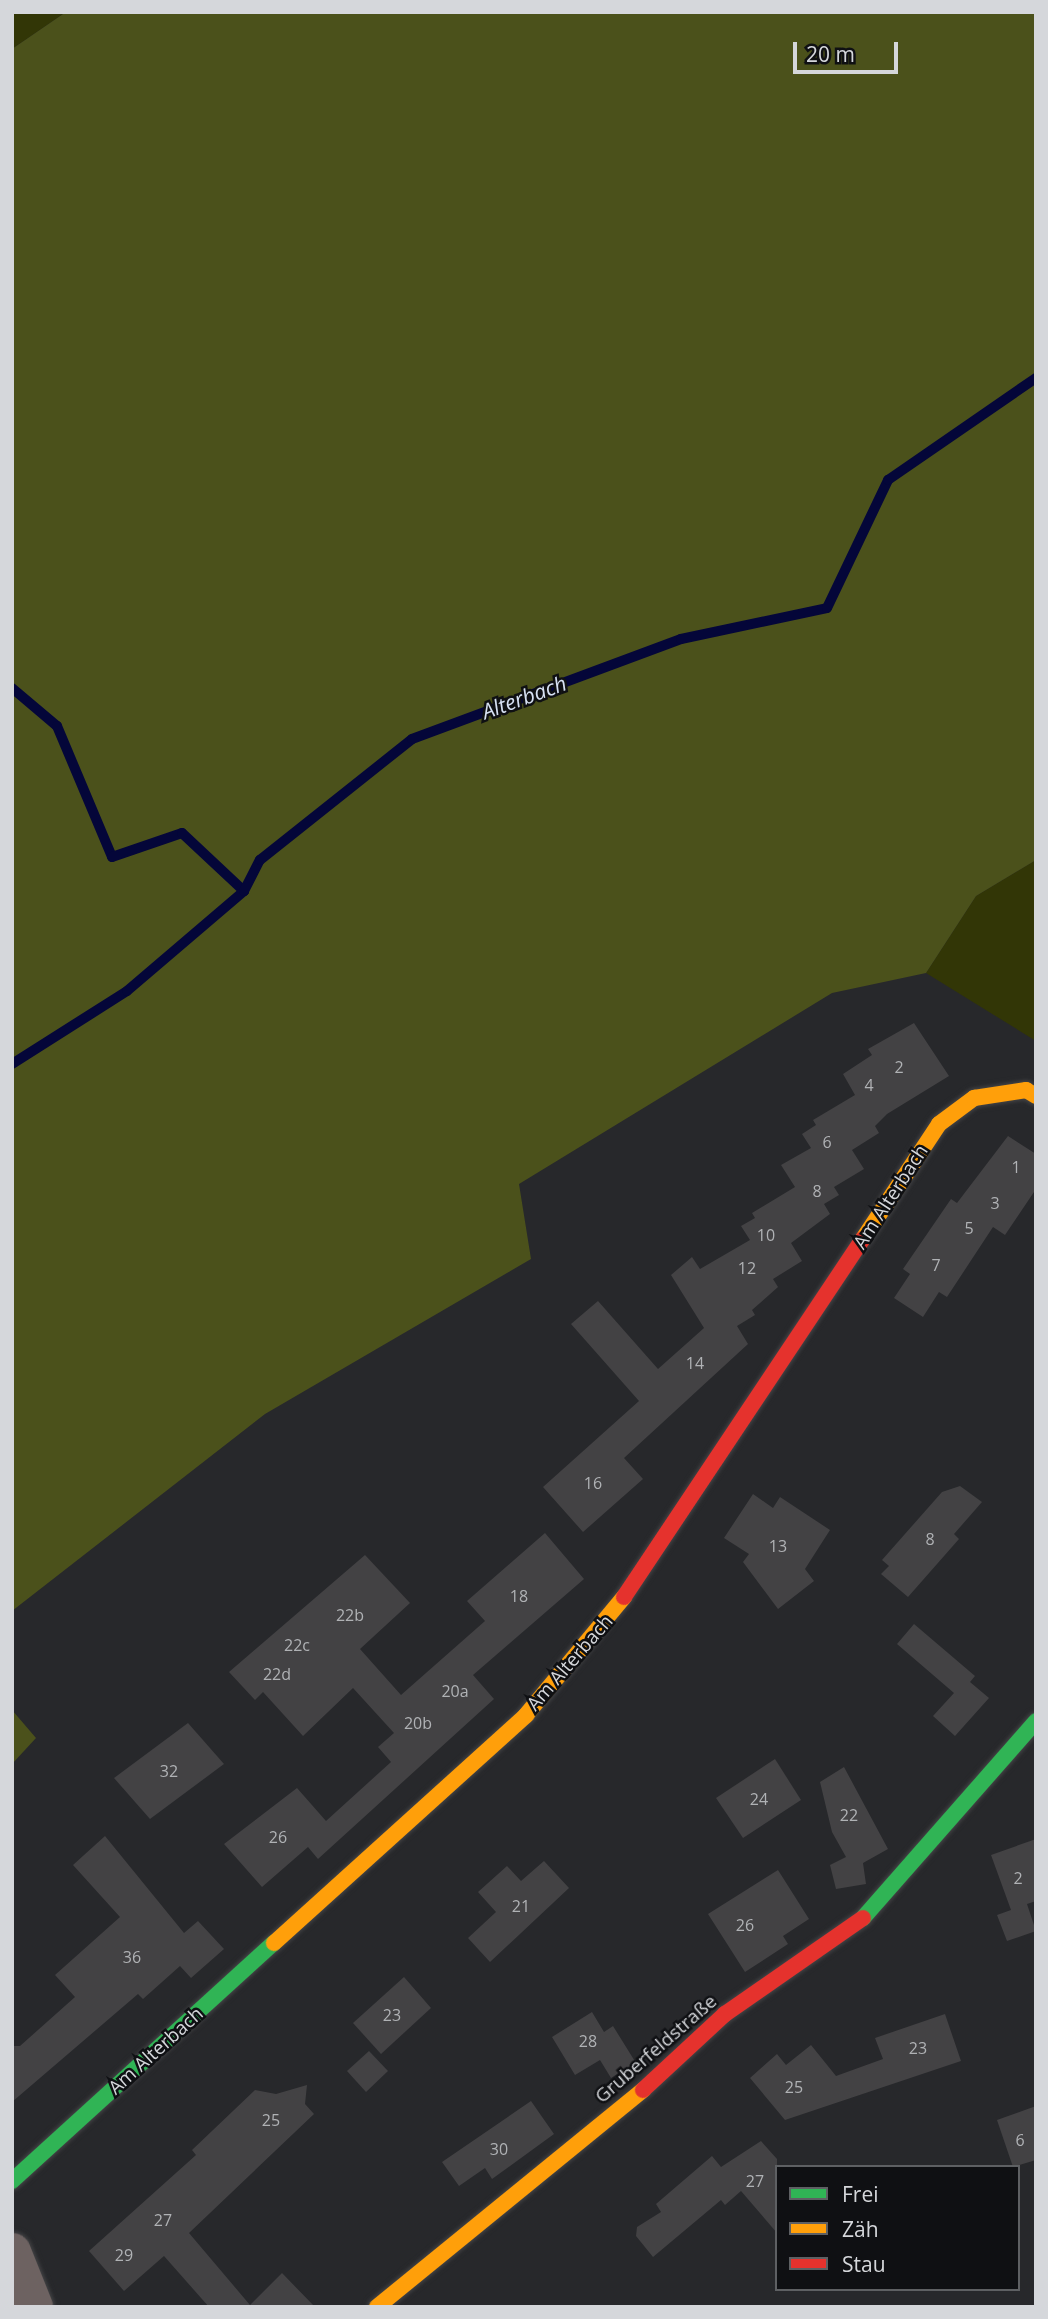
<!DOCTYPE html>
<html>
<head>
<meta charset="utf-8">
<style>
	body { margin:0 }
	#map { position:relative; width:1048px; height:2319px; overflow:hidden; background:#27282b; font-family:"Open Sans",sans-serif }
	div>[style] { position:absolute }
	.green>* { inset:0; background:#323606 }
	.forest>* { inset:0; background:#4b511b }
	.stream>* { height:10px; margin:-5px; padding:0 5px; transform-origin:5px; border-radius:5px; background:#040639 }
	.building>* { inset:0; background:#434244 }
	.roads { filter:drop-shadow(0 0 2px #444446) drop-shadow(0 0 2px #444446) }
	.street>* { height:38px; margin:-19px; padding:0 19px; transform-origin:19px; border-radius:19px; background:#6d6261 }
	.fast>* { height:16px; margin:-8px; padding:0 8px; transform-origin:8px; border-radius:8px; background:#30b455 }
	.slow>* { height:16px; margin:-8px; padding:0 8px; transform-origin:8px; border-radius:8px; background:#ff9f0a }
	.jam>* { height:16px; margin:-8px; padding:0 8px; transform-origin:8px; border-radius:8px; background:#e5322d }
	span { translate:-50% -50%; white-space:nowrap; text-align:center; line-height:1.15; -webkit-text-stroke:5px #0f1013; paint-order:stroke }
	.number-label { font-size:16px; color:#b0b2b5 }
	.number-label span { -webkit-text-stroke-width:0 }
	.street-label { font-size:19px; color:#d5d7db }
	.water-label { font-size:21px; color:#d7e1f3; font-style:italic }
	.frame { position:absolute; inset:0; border:14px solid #d5d7db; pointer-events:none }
	.legend { position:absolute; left:775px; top:2165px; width:245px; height:126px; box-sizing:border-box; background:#0f1013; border:2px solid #5e6063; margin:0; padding:9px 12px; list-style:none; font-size:21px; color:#d5d7db }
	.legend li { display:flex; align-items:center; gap:14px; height:35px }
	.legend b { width:35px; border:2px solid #5e6063 }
	.scale { position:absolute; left:793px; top:42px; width:105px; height:32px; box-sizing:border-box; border:4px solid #d5d7db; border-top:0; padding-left:9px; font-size:21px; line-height:24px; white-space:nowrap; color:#d5d7db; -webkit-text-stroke:5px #0f1013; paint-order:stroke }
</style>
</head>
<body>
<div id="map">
	<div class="green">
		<i style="clip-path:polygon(12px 12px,66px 12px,12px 49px)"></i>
		<i style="clip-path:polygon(1036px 860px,1036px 1041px,926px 973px,976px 896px)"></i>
	</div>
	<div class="forest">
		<i style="clip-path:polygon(66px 12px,1036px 12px,1036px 860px,976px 896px,926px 973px,832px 993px,519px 1184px,531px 1259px,265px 1414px,12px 1611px,12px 49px)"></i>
		<i style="clip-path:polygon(12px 1710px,36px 1738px,12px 1764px)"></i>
	</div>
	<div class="stream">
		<i style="left:12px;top:688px;width:59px;rotate:40.2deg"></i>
		<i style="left:57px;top:726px;width:142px;rotate:67.2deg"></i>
		<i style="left:112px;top:857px;width:74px;rotate:-18.9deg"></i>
		<i style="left:182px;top:833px;width:85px;rotate:43.1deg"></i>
		<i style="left:12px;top:1064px;width:136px;rotate:-32.4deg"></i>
		<i style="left:127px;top:991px;width:154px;rotate:-40.5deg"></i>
		<i style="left:244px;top:891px;width:35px;rotate:-63deg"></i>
		<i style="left:260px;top:860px;width:194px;rotate:-38.5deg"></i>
		<i style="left:412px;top:739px;width:287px;rotate:-20.4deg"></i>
		<i style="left:681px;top:639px;width:149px;rotate:-12deg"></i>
		<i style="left:827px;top:608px;width:142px;rotate:-64.5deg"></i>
		<i style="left:888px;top:480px;width:180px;rotate:-34.6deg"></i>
	</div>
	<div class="building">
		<i style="clip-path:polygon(914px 1023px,949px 1076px,887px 1114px,875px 1126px,879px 1133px,852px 1150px,864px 1169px,834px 1187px,839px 1195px,824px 1204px,830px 1214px,791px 1243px,802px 1261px,773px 1279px,778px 1287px,752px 1310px,755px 1315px,737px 1326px,748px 1344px,624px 1458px,643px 1479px,583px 1532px,543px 1487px,639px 1401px,571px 1324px,598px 1301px,658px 1369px,704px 1328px,671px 1275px,692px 1257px,700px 1269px,750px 1240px,741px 1226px,755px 1218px,752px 1213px,795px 1187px,781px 1165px,811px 1148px,802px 1134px,816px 1125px,813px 1120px,855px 1095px,843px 1074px,872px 1055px,868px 1049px)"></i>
		<i style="clip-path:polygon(1008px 1136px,1036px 1154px,1036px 1189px,1005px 1235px,993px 1227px,947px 1297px,939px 1292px,923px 1317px,894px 1298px,910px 1274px,903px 1269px,951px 1199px,957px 1203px)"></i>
		<i style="clip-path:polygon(960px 1486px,982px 1502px,954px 1534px,959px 1539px,908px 1597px,881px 1574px,889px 1566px,882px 1560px,942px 1492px)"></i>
		<i style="clip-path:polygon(753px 1494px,773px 1508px,780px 1497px,830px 1530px,805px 1569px,814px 1581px,778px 1609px,743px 1562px,749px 1554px,724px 1538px)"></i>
		<i style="clip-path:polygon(545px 1533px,584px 1579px,473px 1675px,494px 1699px,318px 1859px,308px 1847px,262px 1887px,224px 1844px,297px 1788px,326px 1821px,391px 1762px,378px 1747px,394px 1733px,353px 1688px,303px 1736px,263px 1692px,255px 1700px,229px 1672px,365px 1555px,410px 1603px,360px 1649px,401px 1695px,485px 1621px,467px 1601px)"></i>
		<i style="clip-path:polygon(914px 1624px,975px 1676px,970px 1682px,989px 1698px,955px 1736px,933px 1716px,954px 1693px,897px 1644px)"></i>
		<i style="clip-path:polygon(188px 1723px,224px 1764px,150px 1819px,114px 1778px)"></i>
		<i style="clip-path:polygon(775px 1759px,801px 1800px,743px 1838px,716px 1798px)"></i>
		<i style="clip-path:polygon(844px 1767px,888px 1849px,863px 1863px,866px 1884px,836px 1889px,830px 1865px,846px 1857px,832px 1832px,820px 1782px)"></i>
		<i style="clip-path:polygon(105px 1836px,184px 1933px,198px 1921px,224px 1949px,191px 1978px,180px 1966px,143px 1999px,138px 1994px,12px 2102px,12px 2046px,20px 2046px,75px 1997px,55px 1975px,120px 1917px,73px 1865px)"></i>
		<i style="clip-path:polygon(1036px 1839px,1036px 1901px,1027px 1904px,1036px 1931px,1007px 1941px,997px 1915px,1011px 1910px,991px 1855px)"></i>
		<i style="clip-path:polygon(544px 1861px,569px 1888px,490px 1962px,468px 1938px,496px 1912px,478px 1892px,507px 1866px,521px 1881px)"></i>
		<i style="clip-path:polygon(778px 1870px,809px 1919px,783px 1936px,788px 1944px,745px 1972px,708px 1914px)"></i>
		<i style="clip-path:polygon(404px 1977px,431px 2008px,381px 2054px,353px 2023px)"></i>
		<i style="clip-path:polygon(592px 2012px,604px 2032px,613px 2026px,636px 2063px,611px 2078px,600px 2060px,575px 2075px,552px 2037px)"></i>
		<i style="clip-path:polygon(945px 2014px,961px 2061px,785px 2120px,750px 2078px,777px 2054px,786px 2065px,811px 2045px,836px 2076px,883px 2059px,875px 2038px)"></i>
		<i style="clip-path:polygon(369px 2051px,388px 2071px,366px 2092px,347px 2071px)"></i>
		<i style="clip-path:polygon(307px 2085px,305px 2104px,314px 2114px,189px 2233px,250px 2305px,282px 2273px,315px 2307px,209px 2307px,164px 2256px,124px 2291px,89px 2251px,196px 2155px,192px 2150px,255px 2090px,276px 2094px)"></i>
		<i style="clip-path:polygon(531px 2101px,554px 2134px,492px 2179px,485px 2168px,459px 2186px,442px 2162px)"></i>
		<i style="clip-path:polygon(1036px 2106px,1036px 2160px,1013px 2167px,997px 2120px)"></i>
		<i style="clip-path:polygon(761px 2141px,777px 2159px,777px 2233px,741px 2191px,725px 2205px,721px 2200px,653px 2257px,636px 2236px,637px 2227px,661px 2212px,656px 2204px,712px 2156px,721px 2167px)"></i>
	</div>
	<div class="roads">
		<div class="street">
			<i style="left:12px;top:2252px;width:59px;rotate:68.2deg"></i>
		</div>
		<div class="fast">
			<i style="left:863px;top:1918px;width:262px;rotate:-48.7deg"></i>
			<i style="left:12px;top:2181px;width:354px;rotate:-42.3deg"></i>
		</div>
		<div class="slow">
			<i style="left:863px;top:1239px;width:138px;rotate:-56.5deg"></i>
			<i style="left:939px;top:1124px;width:44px;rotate:-36.6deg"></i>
			<i style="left:974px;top:1098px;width:53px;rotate:-8.7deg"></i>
			<i style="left:1026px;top:1090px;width:12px;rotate:31deg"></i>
			<i style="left:274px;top:1943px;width:340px;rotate:-42.1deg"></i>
			<i style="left:526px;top:1715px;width:153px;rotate:-50.3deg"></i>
			<i style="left:377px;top:2307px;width:343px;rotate:-39.2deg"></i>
		</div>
		<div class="jam">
			<i style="left:624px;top:1597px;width:430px;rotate:-56.3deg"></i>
			<i style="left:643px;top:2090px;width:112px;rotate:-42.8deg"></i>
			<i style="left:725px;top:2014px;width:168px;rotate:-34.8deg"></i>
		</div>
	</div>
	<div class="number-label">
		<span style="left:899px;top:1067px">2</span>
		<span style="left:869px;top:1085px">4</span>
		<span style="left:827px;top:1142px">6</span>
		<span style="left:1016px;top:1167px">1</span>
		<span style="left:817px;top:1191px">8</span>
		<span style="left:995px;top:1203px">3</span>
		<span style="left:969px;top:1228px">5</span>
		<span style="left:766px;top:1235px">10</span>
		<span style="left:936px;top:1265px">7</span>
		<span style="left:747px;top:1268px">12</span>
		<span style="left:695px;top:1363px">14</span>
		<span style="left:593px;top:1483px">16</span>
		<span style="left:930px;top:1539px">8</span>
		<span style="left:778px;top:1546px">13</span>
		<span style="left:519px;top:1596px">18</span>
		<span style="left:350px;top:1615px">22b</span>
		<span style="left:297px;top:1645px">22c</span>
		<span style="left:277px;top:1674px">22d</span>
		<span style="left:455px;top:1691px">20a</span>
		<span style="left:418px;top:1723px">20b</span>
		<span style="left:169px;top:1771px">32</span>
		<span style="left:759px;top:1799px">24</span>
		<span style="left:849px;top:1815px">22</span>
		<span style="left:278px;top:1837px">26</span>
		<span style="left:1018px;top:1878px">2</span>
		<span style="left:521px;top:1906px">21</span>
		<span style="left:745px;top:1925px">26</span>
		<span style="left:132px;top:1957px">36</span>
		<span style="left:392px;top:2015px">23</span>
		<span style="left:588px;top:2041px">28</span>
		<span style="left:918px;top:2048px">23</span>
		<span style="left:794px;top:2087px">25</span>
		<span style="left:271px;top:2120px">25</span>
		<span style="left:1020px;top:2140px">6</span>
		<span style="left:499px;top:2149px">30</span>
		<span style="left:755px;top:2181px">27</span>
		<span style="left:163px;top:2220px">27</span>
		<span style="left:124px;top:2255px">29</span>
	</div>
	<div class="street-label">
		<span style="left:891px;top:1197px;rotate:-57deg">Am Alterbach</span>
		<span style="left:570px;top:1663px;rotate:-49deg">Am Alterbach</span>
		<span style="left:656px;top:2049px;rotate:-41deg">Gruberfeldstraße</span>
		<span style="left:156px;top:2051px;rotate:-42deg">Am Alterbach</span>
	</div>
	<div class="water-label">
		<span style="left:524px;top:697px;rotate:-20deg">Alterbach</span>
	</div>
	<div class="frame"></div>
	<ul class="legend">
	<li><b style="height:9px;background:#30b455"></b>Frei</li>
	<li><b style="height:9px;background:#ff9f0a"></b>Zäh</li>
	<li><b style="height:9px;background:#e5322d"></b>Stau</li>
	</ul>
	<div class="scale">20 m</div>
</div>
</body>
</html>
